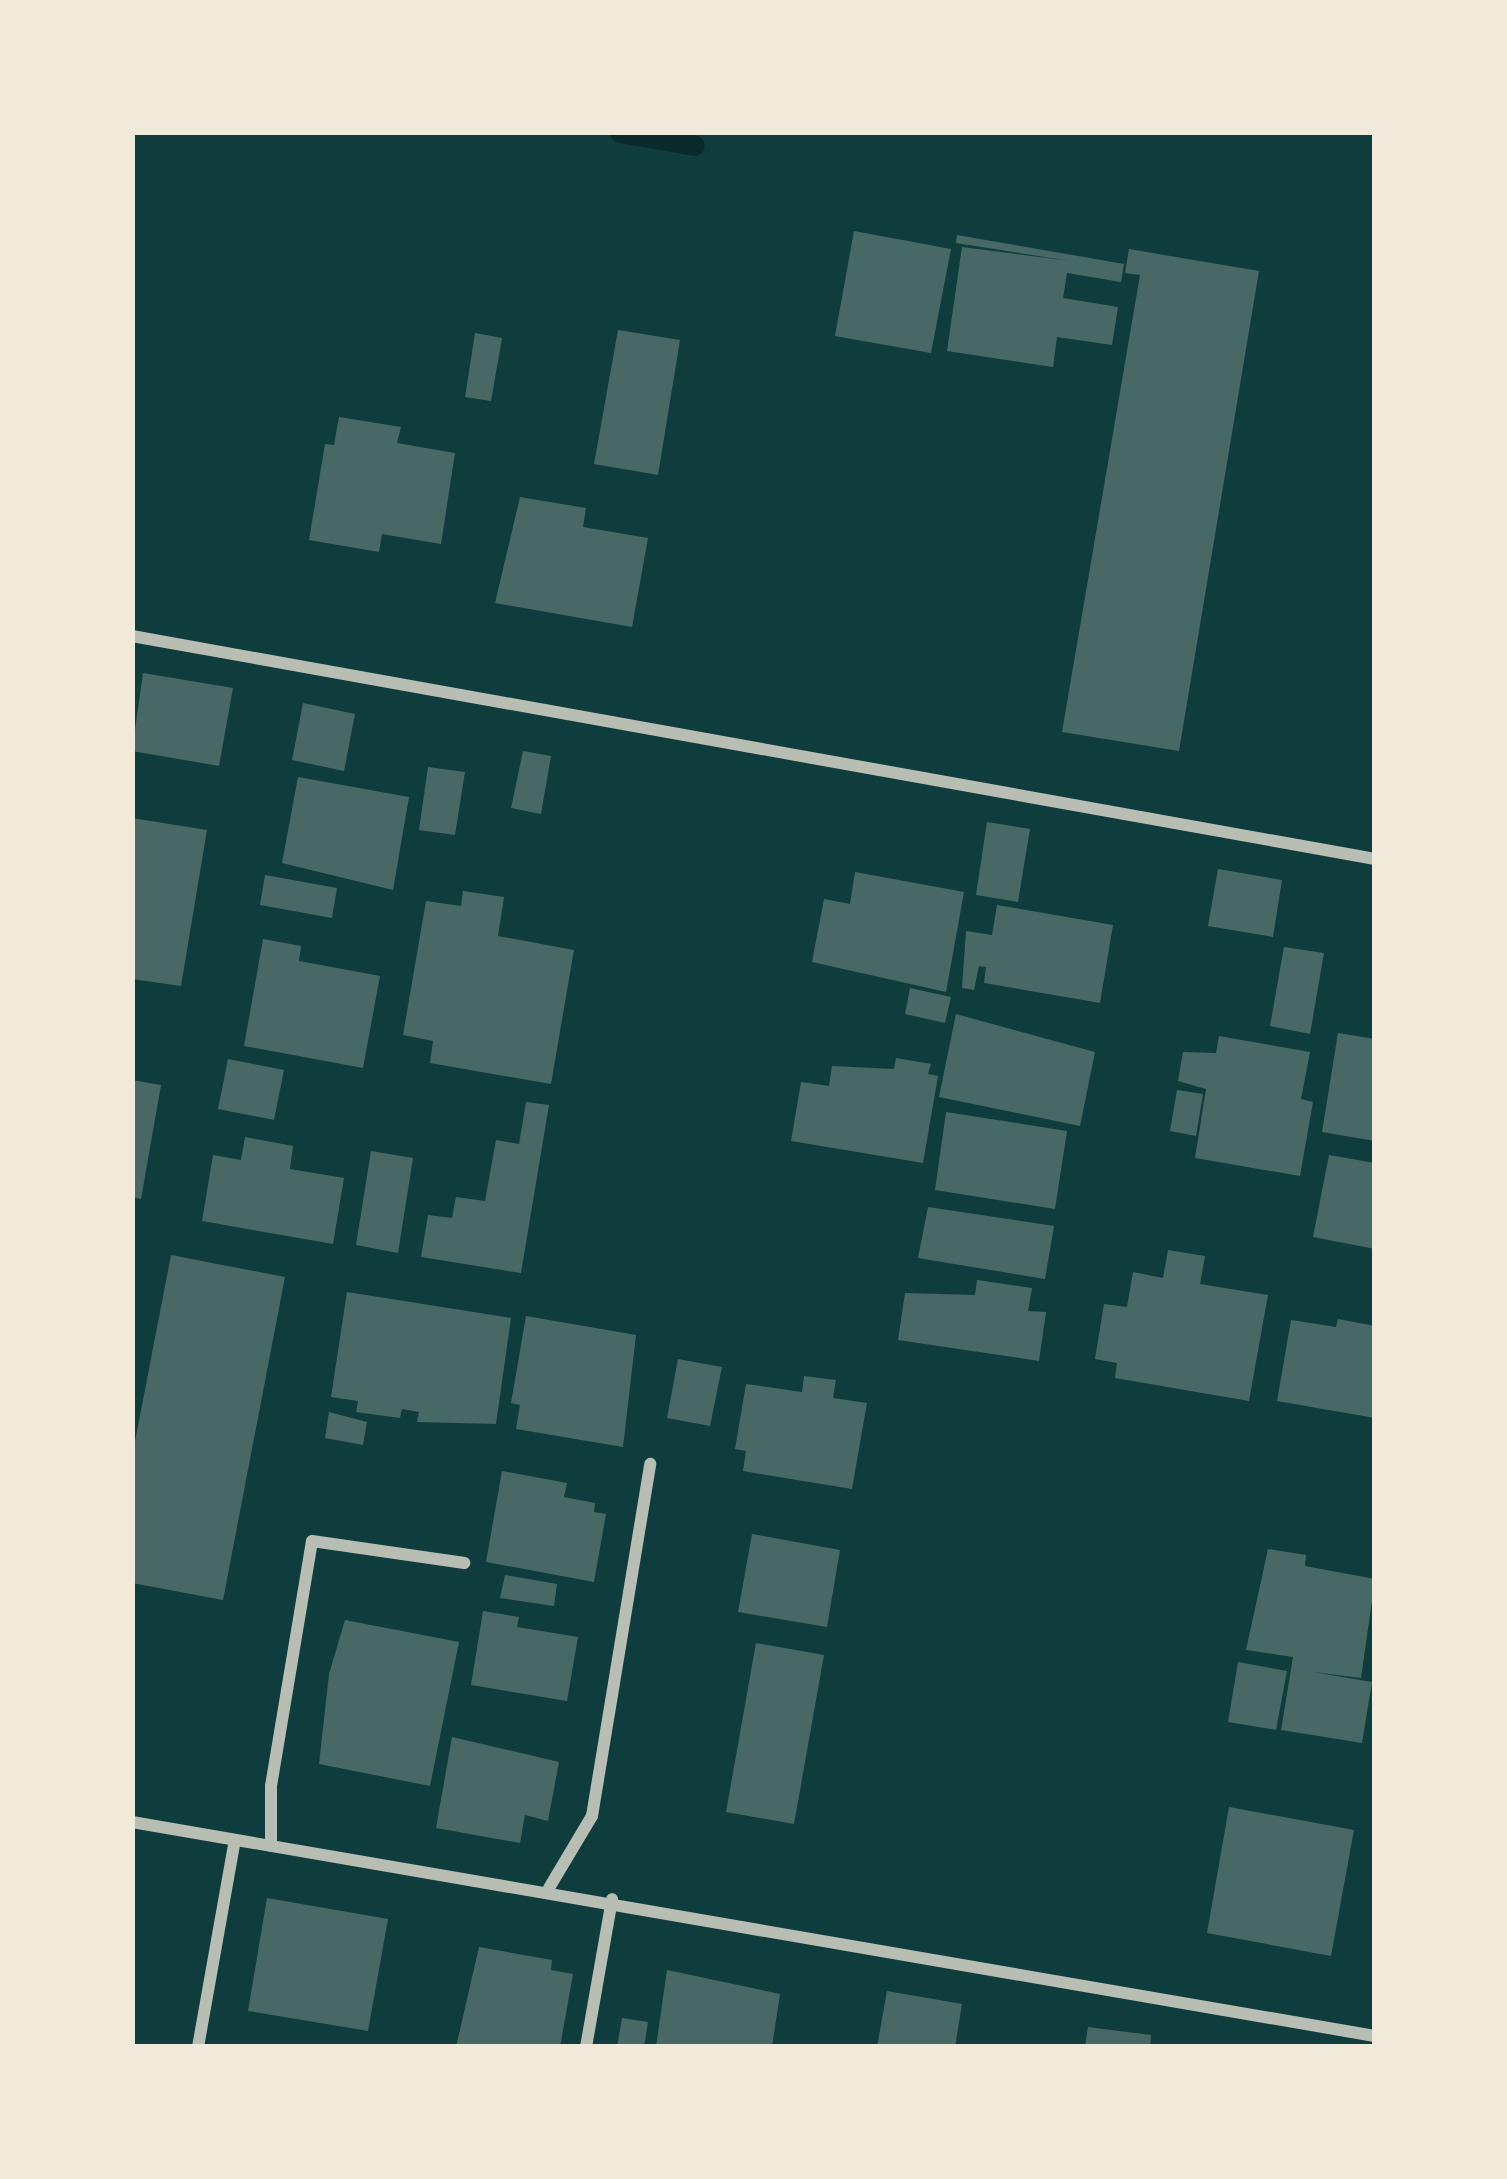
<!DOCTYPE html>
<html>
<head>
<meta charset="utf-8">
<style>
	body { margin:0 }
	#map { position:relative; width:1507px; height:2179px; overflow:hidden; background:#0f3d3e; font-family:"DM Sans",sans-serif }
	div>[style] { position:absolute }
	.stream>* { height:21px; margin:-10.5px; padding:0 10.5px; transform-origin:10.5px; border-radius:10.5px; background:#0a2a2b }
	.building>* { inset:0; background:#486865 }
	.minor>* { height:12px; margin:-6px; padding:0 6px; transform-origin:6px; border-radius:6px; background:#b8beb3 }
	span { translate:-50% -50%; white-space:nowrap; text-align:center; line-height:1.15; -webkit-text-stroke:9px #f1e9da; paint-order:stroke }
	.frame { position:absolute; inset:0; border:135px solid #f1e9da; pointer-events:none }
</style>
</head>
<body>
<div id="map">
	<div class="stream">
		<i style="left:620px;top:132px;width:75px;rotate:10deg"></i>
	</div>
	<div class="building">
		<i style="clip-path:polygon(854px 231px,951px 249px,931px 353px,835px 336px)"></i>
		<i style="clip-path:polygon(957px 235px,1124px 264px,1121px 282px,1067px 273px,1063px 298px,1118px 307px,1112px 345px,1057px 337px,1053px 367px,947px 351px,962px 247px,1070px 261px,956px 243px)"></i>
		<i style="clip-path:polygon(1129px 249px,1259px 271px,1179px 751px,1062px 732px,1140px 275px,1125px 273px)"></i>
		<i style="clip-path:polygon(618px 330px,680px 340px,658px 475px,594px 464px)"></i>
		<i style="clip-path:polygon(475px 333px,502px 338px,491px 401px,465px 397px)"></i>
		<i style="clip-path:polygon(339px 417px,401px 427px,397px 443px,455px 453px,441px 544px,382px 534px,379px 552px,309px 540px,325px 444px,334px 445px)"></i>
		<i style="clip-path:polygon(520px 497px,586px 508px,583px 527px,648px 538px,632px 627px,495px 603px)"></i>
		<i style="clip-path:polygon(143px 673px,233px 688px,219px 766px,132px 751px)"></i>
		<i style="clip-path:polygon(303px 703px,355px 714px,344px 771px,292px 760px)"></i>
		<i style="clip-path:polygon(523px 751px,551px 756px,541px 814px,511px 808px)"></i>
		<i style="clip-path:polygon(428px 767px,465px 772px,455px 835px,419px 830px)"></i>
		<i style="clip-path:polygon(298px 777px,409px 797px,393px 890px,282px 863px)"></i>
		<i style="clip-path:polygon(132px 818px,207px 830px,181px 986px,132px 979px)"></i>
		<i style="clip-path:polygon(987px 822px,1030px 829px,1018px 902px,976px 895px)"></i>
		<i style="clip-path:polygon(1218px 869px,1282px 880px,1273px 937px,1208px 926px)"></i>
		<i style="clip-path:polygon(855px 872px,964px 892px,946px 992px,812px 962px,824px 899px,850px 904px)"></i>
		<i style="clip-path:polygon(265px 875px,337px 888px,332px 918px,260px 905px)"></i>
		<i style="clip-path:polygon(463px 891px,504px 897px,498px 936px,574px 950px,551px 1084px,430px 1063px,433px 1041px,403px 1035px,426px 901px,461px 906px)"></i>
		<i style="clip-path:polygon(997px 905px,1113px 925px,1100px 1003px,984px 983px,986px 967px,979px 966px,974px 990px,962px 988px,966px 931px,992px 935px)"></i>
		<i style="clip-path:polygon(263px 939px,301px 946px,299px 961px,380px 976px,363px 1068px,244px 1046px)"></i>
		<i style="clip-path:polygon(1284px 947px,1324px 953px,1310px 1034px,1270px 1026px)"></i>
		<i style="clip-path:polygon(910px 988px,951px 997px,945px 1023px,905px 1014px)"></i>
		<i style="clip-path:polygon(956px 1014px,1095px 1052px,1080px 1126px,939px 1097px)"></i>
		<i style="clip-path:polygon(1338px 1033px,1375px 1039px,1375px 1141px,1322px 1132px)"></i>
		<i style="clip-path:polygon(1219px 1036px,1310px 1052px,1301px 1099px,1313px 1102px,1300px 1176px,1195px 1158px,1206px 1089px,1178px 1081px,1183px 1052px,1216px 1053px)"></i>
		<i style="clip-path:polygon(896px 1058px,931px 1064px,928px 1074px,938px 1076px,923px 1163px,791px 1141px,801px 1082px,829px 1086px,832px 1066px,894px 1069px)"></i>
		<i style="clip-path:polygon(228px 1059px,284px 1070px,274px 1120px,218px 1109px)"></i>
		<i style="clip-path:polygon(132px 1080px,161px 1085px,141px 1199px,132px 1197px)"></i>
		<i style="clip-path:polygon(1177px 1090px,1203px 1094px,1196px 1136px,1170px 1131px)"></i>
		<i style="clip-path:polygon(526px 1102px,549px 1105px,521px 1273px,421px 1257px,428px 1215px,452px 1218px,456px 1197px,485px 1201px,496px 1140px,519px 1144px)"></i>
		<i style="clip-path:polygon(946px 1112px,1067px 1131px,1055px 1209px,935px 1190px)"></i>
		<i style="clip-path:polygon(245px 1137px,293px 1146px,290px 1169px,344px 1178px,333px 1244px,202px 1221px,213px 1155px,241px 1160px)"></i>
		<i style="clip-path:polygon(371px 1151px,413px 1158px,398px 1253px,356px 1245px)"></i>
		<i style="clip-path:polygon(1329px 1155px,1375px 1163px,1375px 1249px,1313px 1237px)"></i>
		<i style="clip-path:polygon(928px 1207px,1054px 1226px,1045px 1279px,918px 1258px)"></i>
		<i style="clip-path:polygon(1168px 1250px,1205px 1256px,1200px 1284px,1268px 1295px,1249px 1401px,1115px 1378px,1117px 1363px,1095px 1359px,1104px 1304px,1127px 1307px,1133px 1272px,1163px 1278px)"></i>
		<i style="clip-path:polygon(171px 1255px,285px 1277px,223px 1600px,132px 1583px,132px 1457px)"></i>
		<i style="clip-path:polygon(977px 1280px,1032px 1288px,1028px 1311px,1046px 1312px,1039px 1361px,898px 1340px,905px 1293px,975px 1295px)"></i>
		<i style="clip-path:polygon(347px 1292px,511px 1318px,496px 1424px,417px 1422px,419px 1412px,402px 1409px,400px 1418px,356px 1412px,358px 1401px,331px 1397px)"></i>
		<i style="clip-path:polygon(526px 1316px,636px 1335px,623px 1447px,516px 1429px,520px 1405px,511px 1403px)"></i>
		<i style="clip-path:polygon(1338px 1319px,1375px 1326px,1375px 1418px,1277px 1401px,1291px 1320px,1336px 1327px)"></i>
		<i style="clip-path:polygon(678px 1359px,722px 1367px,710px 1426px,667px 1418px)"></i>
		<i style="clip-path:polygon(804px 1376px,836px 1380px,833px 1398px,867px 1403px,852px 1489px,743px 1471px,746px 1451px,735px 1449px,746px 1384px,802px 1392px)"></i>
		<i style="clip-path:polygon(329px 1412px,367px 1422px,363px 1445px,325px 1438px)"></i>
		<i style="clip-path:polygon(502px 1471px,567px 1483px,564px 1497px,595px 1503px,594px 1512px,606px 1514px,594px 1582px,486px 1562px)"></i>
		<i style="clip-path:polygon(752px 1534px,840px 1550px,827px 1627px,738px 1612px)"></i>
		<i style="clip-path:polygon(1268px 1549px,1306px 1555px,1305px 1566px,1375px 1579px,1361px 1678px,1313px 1672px,1372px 1682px,1362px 1743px,1281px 1730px,1293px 1657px,1246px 1650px)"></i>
		<i style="clip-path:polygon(505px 1575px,557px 1584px,554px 1606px,500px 1598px)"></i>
		<i style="clip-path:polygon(483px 1611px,519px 1617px,517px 1627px,578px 1637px,567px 1701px,471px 1685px)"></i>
		<i style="clip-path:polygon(345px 1620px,459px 1642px,430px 1786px,319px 1764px,329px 1674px)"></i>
		<i style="clip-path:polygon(756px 1643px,824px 1655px,794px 1824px,726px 1812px)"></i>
		<i style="clip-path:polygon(1238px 1662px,1287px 1671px,1276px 1730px,1228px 1722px)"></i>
		<i style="clip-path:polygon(452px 1737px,559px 1762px,548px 1821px,525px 1815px,520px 1843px,436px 1828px)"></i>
		<i style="clip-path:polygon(1229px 1807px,1354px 1830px,1331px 1956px,1207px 1933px)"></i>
		<i style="clip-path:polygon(267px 1898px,388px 1919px,368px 2031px,248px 2011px)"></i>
		<i style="clip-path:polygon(479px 1947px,552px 1960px,551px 1970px,573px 1974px,560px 2047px,456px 2047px)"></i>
		<i style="clip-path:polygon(667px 1970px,780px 1994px,772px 2047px,656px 2047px)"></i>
		<i style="clip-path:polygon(887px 1991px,962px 2004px,955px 2047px,877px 2047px)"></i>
		<i style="clip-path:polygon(622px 2018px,648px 2022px,644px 2047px,617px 2047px)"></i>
		<i style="clip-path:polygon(1088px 2027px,1151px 2035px,1150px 2047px,1085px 2047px)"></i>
	</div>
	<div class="minor">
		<i style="left:132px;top:636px;width:1263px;rotate:10.17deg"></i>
		<i style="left:132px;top:1822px;width:1261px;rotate:9.77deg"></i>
		<i style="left:271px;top:1846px;width:60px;rotate:-90deg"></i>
		<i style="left:271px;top:1786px;width:248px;rotate:-80.5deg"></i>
		<i style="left:312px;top:1541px;width:154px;rotate:8.2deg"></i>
		<i style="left:549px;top:1888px;width:84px;rotate:-59.2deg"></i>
		<i style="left:592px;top:1816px;width:357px;rotate:-80.6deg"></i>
		<i style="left:198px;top:2047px;width:210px;rotate:-79.9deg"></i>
		<i style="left:586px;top:2047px;width:150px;rotate:-80deg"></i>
	</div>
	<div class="frame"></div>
</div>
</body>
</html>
